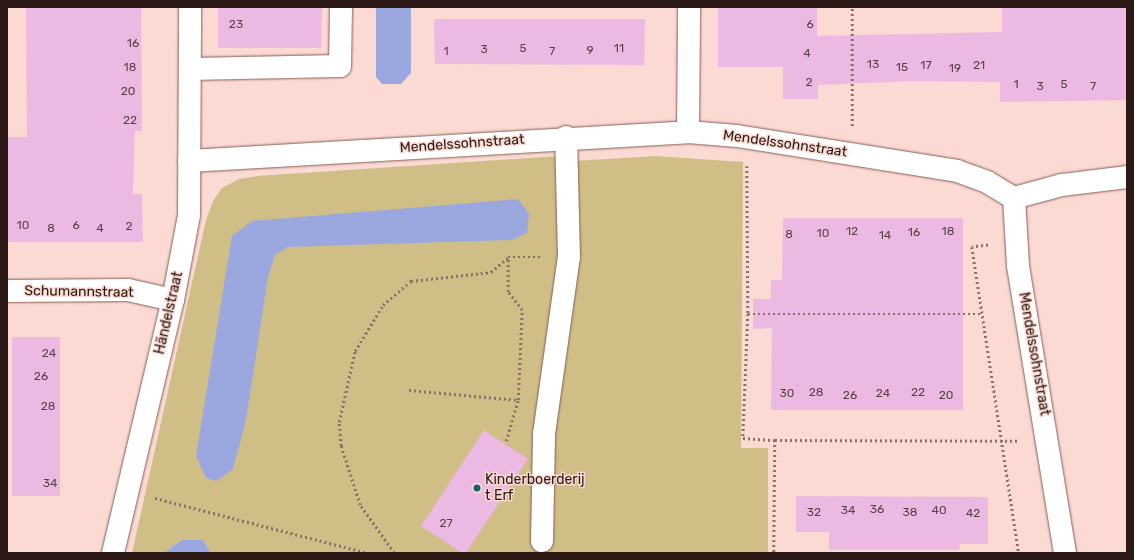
<!DOCTYPE html>
<html>
<head>
<meta charset="utf-8">
<style>
	body { margin:0 }
	#map { position:relative; width:1134px; height:560px; overflow:hidden; background:#fadad3; font-family:Rubik,sans-serif }
	div>[style] { position:absolute }
	.green>* { inset:0; background:#d0be87 }
	.water>* { inset:0; background:#9aa8df }
	.building>* { inset:0; background:#ecb9e2 }
	.path>* { height:2.5px; margin-top:-1.25px; transform-origin:0; background:repeating-linear-gradient(90deg,#89706b 0 2px,transparent 0 5px) }
	.roads { filter:drop-shadow(0 0 1px #895c52) drop-shadow(0 0 1px #895c52) }
	.minor>* { height:22px; margin:-11px; padding:0 11px; transform-origin:11px; border-radius:11px; background:#fff }
	.dots>* { width:11px; height:11px; translate:-50% -50%; box-sizing:border-box; border:2px solid #fadad3; border-radius:50% }
	span { translate:-50% -50%; white-space:nowrap; text-align:center; line-height:1.15; -webkit-text-stroke:3px #fadad3; paint-order:stroke }
	.number-label { font-size:12px; color:#5c4148 }
	.number-label span { -webkit-text-stroke-width:0 }
	.street-label { font-size:14px; color:#2c1915 }
	.poi-label { font-size:14px; color:#2c1915 }
	.left { translate:0 -50%; text-align:left }
	.frame { position:absolute; inset:0; border:8px solid #2c1915; pointer-events:none }
</style>
</head>
<body>
<div id="map">
	<div class="green">
		<i style="clip-path:polygon(559px 156px,574px 161px,655px 156px,743px 162px,741px 448px,768px 448px,768px 553px,211px 553px,203px 540px,182px 540px,163px 553px,132px 553px,206px 220px,213px 201px,222px 188px,239px 179px,257px 176px)"></i>
	</div>
	<div class="water">
		<i style="clip-path:polygon(376px 7px,411px 7px,411px 73px,401px 84px,382px 84px,376px 77px)"></i>
		<i style="clip-path:polygon(518px 199px,529px 214px,527px 233px,512px 240px,288px 247px,275px 255px,268px 277px,246px 420px,233px 469px,217px 481px,206px 478px,196px 456px,232px 236px,252px 221px)"></i>
		<i style="clip-path:polygon(182px 540px,203px 540px,211px 553px,163px 553px)"></i>
	</div>
	<div class="building">
		<i style="clip-path:polygon(26px 7px,141px 7px,142px 131px,135px 131px,133px 194px,142px 194px,143px 242px,7px 242px,7px 137px,27px 137px)"></i>
		<i style="clip-path:polygon(218px 7px,322px 7px,321px 48px,218px 48px)"></i>
		<i style="clip-path:polygon(718px 7px,817px 7px,817px 36px,1002px 32px,1002px 7px,1127px 7px,1127px 100px,1000px 102px,1000px 82px,913px 81px,818px 85px,818px 99px,783px 99px,783px 67px,718px 67px)"></i>
		<i style="clip-path:polygon(434px 19px,645px 19px,644px 65px,435px 64px)"></i>
		<i style="clip-path:polygon(783px 218px,963px 218px,963px 410px,771px 410px,772px 328px,753px 329px,753px 299px,771px 299px,771px 280px,782px 280px)"></i>
		<i style="clip-path:polygon(12px 337px,60px 337px,60px 496px,12px 496px)"></i>
		<i style="clip-path:polygon(484px 430px,528px 459px,466px 553px,462px 553px,421px 526px)"></i>
		<i style="clip-path:polygon(796px 496px,988px 497px,988px 544px,960px 544px,959px 550px,829px 550px,829px 532px,796px 532px)"></i>
	</div>
	<div class="path">
		<i style="left:852px;top:126px;width:119px;rotate:-90deg"></i>
		<i style="left:747px;top:166px;width:148px;rotate:89.6deg"></i>
		<i style="left:748px;top:314px;width:124px;rotate:92.3deg"></i>
		<i style="left:743px;top:438px;width:32px;rotate:4deg"></i>
		<i style="left:775px;top:440px;width:113px;rotate:90.5deg"></i>
		<i style="left:988px;top:245px;width:16px;rotate:173deg"></i>
		<i style="left:972px;top:247px;width:310px;rotate:81.3deg"></i>
		<i style="left:748px;top:314px;width:235px"></i>
		<i style="left:409px;top:390px;width:109px;rotate:5.2deg"></i>
		<i style="left:518px;top:400px;width:90px;rotate:-87.5deg"></i>
		<i style="left:522px;top:310px;width:23px;rotate:-128deg"></i>
		<i style="left:508px;top:292px;width:35px;rotate:-90deg"></i>
		<i style="left:775px;top:440px;width:243px;rotate:0.2deg"></i>
		<i style="left:506px;top:441px;width:43px;rotate:-73.7deg"></i>
		<i style="left:155px;top:498px;width:219px;rotate:14.5deg"></i>
		<i style="left:394px;top:553px;width:59px;rotate:-125.3deg"></i>
		<i style="left:360px;top:505px;width:62px;rotate:-107.9deg"></i>
		<i style="left:341px;top:446px;width:24px;rotate:-95deg"></i>
		<i style="left:339px;top:422px;width:73px;rotate:-77.3deg"></i>
		<i style="left:355px;top:351px;width:54px;rotate:-58.7deg"></i>
		<i style="left:383px;top:305px;width:37px;rotate:-41deg"></i>
		<i style="left:411px;top:281px;width:81px;rotate:-6.4deg"></i>
		<i style="left:491px;top:272px;width:23px;rotate:-41deg"></i>
		<i style="left:508px;top:257px;width:34px"></i>
	</div>
	<div class="roads">
		<div class="minor">
			<i style="left:190px;top:69px;width:150px;rotate:-1.1deg"></i>
			<i style="left:340px;top:66px;width:59px;rotate:-89deg"></i>
			<i style="left:688px;top:132px;width:125px;rotate:-89.5deg"></i>
			<i style="left:189px;top:161px;width:500px;rotate:-3.3deg"></i>
			<i style="left:688px;top:132px;width:49px;rotate:4.7deg"></i>
			<i style="left:737px;top:136px;width:223px;rotate:9deg"></i>
			<i style="left:957px;top:171px;width:32px;rotate:20deg"></i>
			<i style="left:987px;top:182px;width:31px;rotate:31deg"></i>
			<i style="left:1014px;top:198px;width:68px;rotate:86.6deg"></i>
			<i style="left:1018px;top:266px;width:291px;rotate:80.7deg"></i>
			<i style="left:1014px;top:198px;width:50px;rotate:-15.2deg"></i>
			<i style="left:1062px;top:185px;width:65px;rotate:-7deg"></i>
			<i style="left:7px;top:291px;width:121px;rotate:-0.5deg"></i>
			<i style="left:128px;top:290px;width:46px;rotate:12.5deg"></i>
			<i style="left:542px;top:541px;width:107px;rotate:-88.9deg"></i>
			<i style="left:544px;top:434px;width:179px;rotate:-82deg"></i>
			<i style="left:569px;top:257px;width:120px;rotate:-91.4deg"></i>
			<i style="left:113px;top:553px;width:260px;rotate:-76.7deg"></i>
			<i style="left:173px;top:300px;width:86px;rotate:-79.3deg"></i>
			<i style="left:189px;top:215px;width:208px;rotate:-89.7deg"></i>
		</div>
	</div>
	<div class="dots">
		<i style="left:477px;top:488px;background:#186270"></i>
	</div>
	<div class="number-label">
		<span style="left:236px;top:25px">23</span>
		<span style="left:810px;top:25px">6</span>
		<span style="left:133px;top:44px">16</span>
		<span style="left:523px;top:49px">5</span>
		<span style="left:619px;top:49px">11</span>
		<span style="left:484px;top:50px">3</span>
		<span style="left:590px;top:51px">9</span>
		<span style="left:446px;top:52px">1</span>
		<span style="left:552px;top:52px">7</span>
		<span style="left:807px;top:54px">4</span>
		<span style="left:873px;top:65px">13</span>
		<span style="left:926px;top:66px">17</span>
		<span style="left:979px;top:66px">21</span>
		<span style="left:130px;top:68px">18</span>
		<span style="left:902px;top:68px">15</span>
		<span style="left:955px;top:69px">19</span>
		<span style="left:809px;top:83px">2</span>
		<span style="left:1016px;top:85px">1</span>
		<span style="left:1064px;top:85px">5</span>
		<span style="left:1040px;top:87px">3</span>
		<span style="left:1093px;top:87px">7</span>
		<span style="left:128px;top:92px">20</span>
		<span style="left:130px;top:121px">22</span>
		<span style="left:23px;top:226px">10</span>
		<span style="left:76px;top:226px">6</span>
		<span style="left:129px;top:227px">2</span>
		<span style="left:51px;top:229px">8</span>
		<span style="left:100px;top:229px">4</span>
		<span style="left:852px;top:232px">12</span>
		<span style="left:948px;top:232px">18</span>
		<span style="left:914px;top:233px">16</span>
		<span style="left:823px;top:234px">10</span>
		<span style="left:789px;top:235px">8</span>
		<span style="left:885px;top:236px">14</span>
		<span style="left:49px;top:354px">24</span>
		<span style="left:41px;top:377px">26</span>
		<span style="left:816px;top:393px">28</span>
		<span style="left:918px;top:393px">22</span>
		<span style="left:787px;top:394px">30</span>
		<span style="left:883px;top:394px">24</span>
		<span style="left:850px;top:396px">26</span>
		<span style="left:946px;top:396px">20</span>
		<span style="left:48px;top:407px">28</span>
		<span style="left:50px;top:484px">34</span>
		<span style="left:877px;top:510px">36</span>
		<span style="left:848px;top:511px">34</span>
		<span style="left:939px;top:511px">40</span>
		<span style="left:814px;top:513px">32</span>
		<span style="left:910px;top:513px">38</span>
		<span style="left:973px;top:514px">42</span>
		<span style="left:446px;top:524px">27</span>
	</div>
	<div class="street-label">
		<span style="left:462px;top:144px;rotate:-4deg">Mendelssohnstraat</span>
		<span style="left:785px;top:144px;rotate:8deg">Mendelssohnstraat</span>
		<span style="left:79px;top:292px;rotate:1deg">Schumannstraat</span>
		<span style="left:169px;top:313px;rotate:-77deg">Händelstraat</span>
		<span style="left:1034px;top:354px;rotate:80deg">Mendelssohnstraat</span>
	</div>
	<div class="poi-label">
		<span class="left" style="left:485px;top:488px">Kinderboerderij<br>t Erf</span>
	</div>
	<div class="frame"></div>
</div>
</body>
</html>
